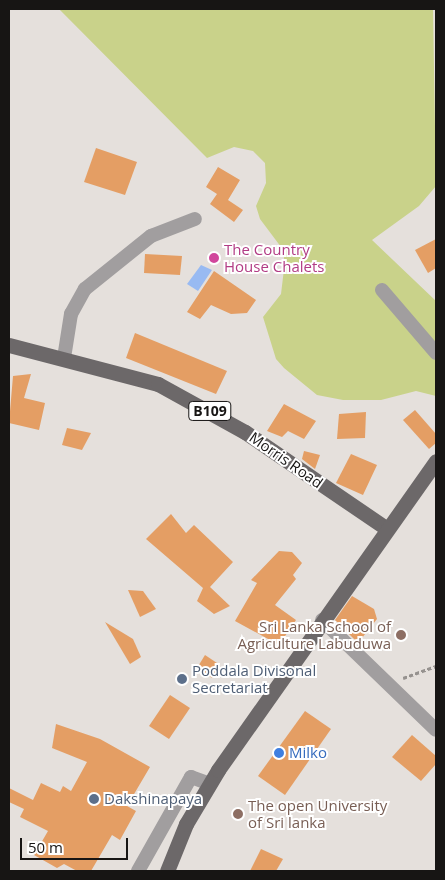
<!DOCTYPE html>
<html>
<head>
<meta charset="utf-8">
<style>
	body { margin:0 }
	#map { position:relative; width:445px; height:880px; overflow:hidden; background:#e5e0dc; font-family:"Open Sans",sans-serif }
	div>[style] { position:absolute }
	.green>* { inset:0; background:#c9d28a }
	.water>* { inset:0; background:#98baf2 }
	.building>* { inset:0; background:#e49e64 }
	.path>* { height:2.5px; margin-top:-1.25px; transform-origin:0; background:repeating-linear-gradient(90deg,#96928f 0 4px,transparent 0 6.5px) }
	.minor>* { height:14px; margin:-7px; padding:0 7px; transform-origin:7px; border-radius:7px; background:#a19e9f }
	.major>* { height:15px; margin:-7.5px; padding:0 7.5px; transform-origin:7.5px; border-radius:7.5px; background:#6c6869 }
	.dots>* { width:14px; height:14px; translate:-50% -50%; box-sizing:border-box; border:2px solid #fff; border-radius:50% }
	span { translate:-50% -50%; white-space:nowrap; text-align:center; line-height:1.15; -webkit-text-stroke:4px #fff; paint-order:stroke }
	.shield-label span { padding:1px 4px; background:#fff; border:1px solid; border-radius:4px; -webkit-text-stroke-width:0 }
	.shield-label { font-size:14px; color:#171514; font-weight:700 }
	.hotel-label { font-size:15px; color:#b23c85 }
	.left { translate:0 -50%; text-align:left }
	.street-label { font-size:15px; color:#171514 }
	.education-label { font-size:15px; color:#785e54 }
	.right { translate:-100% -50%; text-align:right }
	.service-label { font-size:15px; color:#4e5e75 }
	.shop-label { font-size:15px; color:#366cbe }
	.frame { position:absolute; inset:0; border:10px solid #171514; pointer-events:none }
	.scale { position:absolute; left:20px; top:838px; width:108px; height:22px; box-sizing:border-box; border:2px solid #171514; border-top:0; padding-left:6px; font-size:15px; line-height:18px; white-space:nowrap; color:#171514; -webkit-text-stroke:4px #fff; paint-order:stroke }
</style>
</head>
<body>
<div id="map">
	<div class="green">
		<i style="clip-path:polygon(59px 9px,433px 9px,436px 186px,419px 206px,372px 240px,436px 301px,436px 396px,416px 391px,381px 400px,343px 400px,317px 395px,284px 368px,276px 359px,263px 317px,281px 294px,284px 269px,284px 251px,260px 219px,256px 206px,266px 183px,265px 163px,253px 151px,234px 147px,207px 158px)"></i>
	</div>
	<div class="water">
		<i style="clip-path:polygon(201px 265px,212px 270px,198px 291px,187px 284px)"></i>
	</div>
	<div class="building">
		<i style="clip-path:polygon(96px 148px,137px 162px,125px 195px,84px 182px)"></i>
		<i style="clip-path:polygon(218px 167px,240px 180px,228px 200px,243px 210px,234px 222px,210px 204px,217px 194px,206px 187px)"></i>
		<i style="clip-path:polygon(436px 239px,436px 268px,428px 273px,415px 250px)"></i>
		<i style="clip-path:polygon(145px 254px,182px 256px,180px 275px,144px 273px)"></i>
		<i style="clip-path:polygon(214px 271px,256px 300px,247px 313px,231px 314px,211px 305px,200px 319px,187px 312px)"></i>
		<i style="clip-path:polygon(135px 333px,227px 371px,216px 394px,126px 358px)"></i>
		<i style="clip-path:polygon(31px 374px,24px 398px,45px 403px,39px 430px,9px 423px,13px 376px)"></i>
		<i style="clip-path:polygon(284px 404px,316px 421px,304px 439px,288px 431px,282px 437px,267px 431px)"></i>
		<i style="clip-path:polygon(415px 410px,436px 434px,436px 443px,429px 449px,403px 420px)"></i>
		<i style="clip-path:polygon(366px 412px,365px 438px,337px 439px,339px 414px)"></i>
		<i style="clip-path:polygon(67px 428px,91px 433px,82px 450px,62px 445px)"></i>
		<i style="clip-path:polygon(304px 451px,320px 455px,315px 469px,302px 459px)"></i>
		<i style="clip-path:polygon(351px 454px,377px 465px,363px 495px,336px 483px)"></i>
		<i style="clip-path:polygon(171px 514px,186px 533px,194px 525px,233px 562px,210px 587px,230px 606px,214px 614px,197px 601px,203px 588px,146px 539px)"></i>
		<i style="clip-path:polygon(279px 551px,292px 552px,302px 563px,293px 575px,296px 579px,275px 605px,296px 620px,279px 645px,235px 621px,257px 583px,251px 580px)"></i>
		<i style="clip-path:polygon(128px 590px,143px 591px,156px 609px,140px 617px)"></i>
		<i style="clip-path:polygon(352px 596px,374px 609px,377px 619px,358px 643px,335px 620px)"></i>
		<i style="clip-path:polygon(105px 622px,133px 639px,141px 657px,130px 664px)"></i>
		<i style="clip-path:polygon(205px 655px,220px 665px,212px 678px,197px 668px)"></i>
		<i style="clip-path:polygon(170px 695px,190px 708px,169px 739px,149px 726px)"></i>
		<i style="clip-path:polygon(305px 711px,331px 729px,285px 795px,258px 776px)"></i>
		<i style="clip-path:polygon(56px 724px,100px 739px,150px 767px,127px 806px,136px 811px,120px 840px,112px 835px,91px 871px,77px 871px,64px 864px,57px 868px,34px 855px,48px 831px,20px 817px,24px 809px,9px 802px,9px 788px,33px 800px,41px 783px,60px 792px,63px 786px,71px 791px,87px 762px,52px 748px)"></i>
		<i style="clip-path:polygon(412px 735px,436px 756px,436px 764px,421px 781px,392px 757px)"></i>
		<i style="clip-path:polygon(261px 849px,283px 859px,276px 871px,250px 871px)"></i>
	</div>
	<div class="path">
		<i style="left:403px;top:678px;width:35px;rotate:-20deg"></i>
	</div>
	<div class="minor">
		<i style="left:382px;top:290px;width:83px;rotate:49.4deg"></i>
		<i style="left:64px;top:358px;width:45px;rotate:-81deg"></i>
		<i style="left:71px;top:314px;width:29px;rotate:-61deg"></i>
		<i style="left:85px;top:289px;width:85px;rotate:-38.8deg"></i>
		<i style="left:151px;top:236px;width:47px;rotate:-21.1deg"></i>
		<i style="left:322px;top:620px;width:158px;rotate:44deg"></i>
		<i style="left:138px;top:871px;width:108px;rotate:-60.6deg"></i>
		<i style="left:191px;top:777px;width:20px;rotate:20deg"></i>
	</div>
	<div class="major">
		<i style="left:9px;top:345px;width:154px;rotate:14.7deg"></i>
		<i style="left:158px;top:384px;width:99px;rotate:28.9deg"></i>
		<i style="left:245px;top:432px;width:172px;rotate:34.3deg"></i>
		<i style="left:167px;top:871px;width:51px;rotate:-68deg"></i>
		<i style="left:186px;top:824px;width:63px;rotate:-59.3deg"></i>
		<i style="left:218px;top:770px;width:378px;rotate:-54.8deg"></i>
	</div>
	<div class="dots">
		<i style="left:214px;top:258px;background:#d1479c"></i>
		<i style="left:401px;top:635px;background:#8d6e63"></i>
		<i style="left:182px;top:679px;background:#5c6f8a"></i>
		<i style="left:279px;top:753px;background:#3f7fe0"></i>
		<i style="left:94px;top:799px;background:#5c6f8a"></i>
		<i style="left:238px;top:814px;background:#8d6e63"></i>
	</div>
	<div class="shield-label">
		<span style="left:210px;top:411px">B109</span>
	</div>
	<div class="hotel-label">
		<span class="left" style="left:224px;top:258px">The Country<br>House Chalets</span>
	</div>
	<div class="street-label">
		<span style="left:286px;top:460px;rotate:35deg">Morris Road</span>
	</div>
	<div class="education-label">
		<span class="right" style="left:391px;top:635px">Sri Lanka School of<br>Agriculture Labuduwa</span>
		<span class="left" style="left:248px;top:814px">The open University<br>of Sri lanka</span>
	</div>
	<div class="service-label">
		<span class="left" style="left:192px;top:679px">Poddala Divisonal<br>Secretariat</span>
		<span class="left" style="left:104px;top:799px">Dakshinapaya</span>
	</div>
	<div class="shop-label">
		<span class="left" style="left:289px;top:753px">Milko</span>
	</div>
	<div class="frame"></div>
	<div class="scale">50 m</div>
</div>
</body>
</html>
